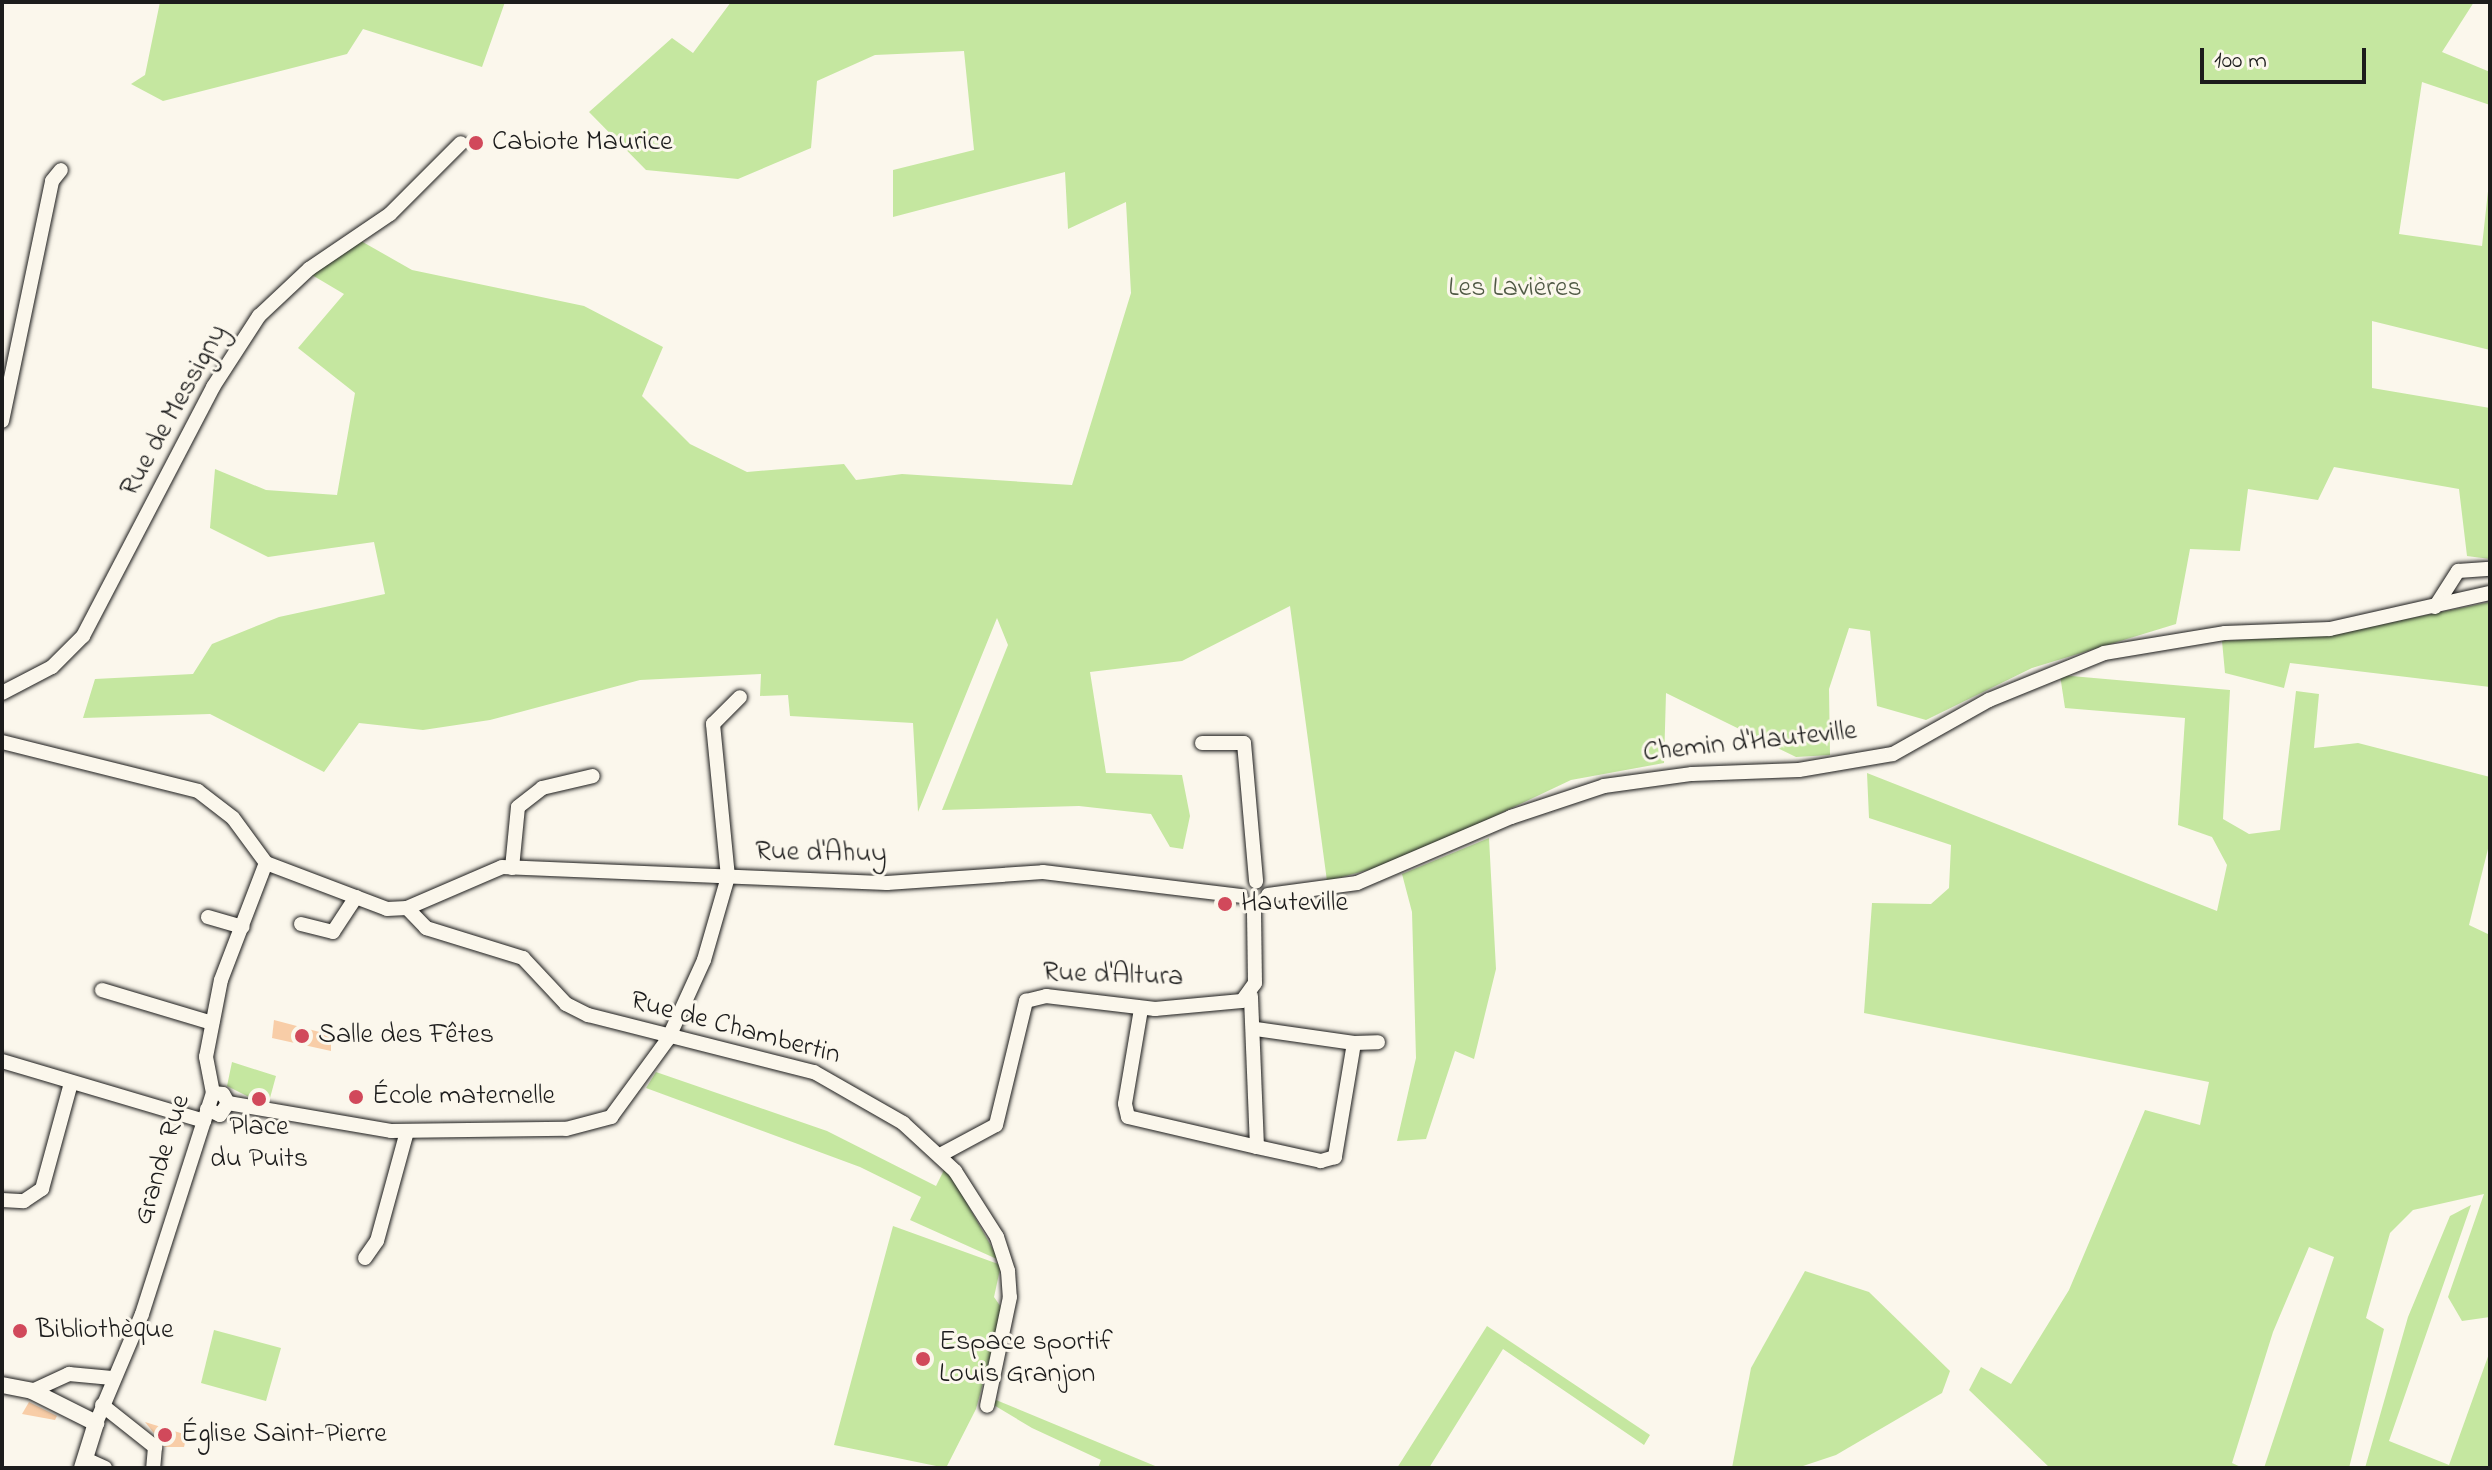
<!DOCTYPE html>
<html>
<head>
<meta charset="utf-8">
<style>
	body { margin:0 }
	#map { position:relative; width:2492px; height:1470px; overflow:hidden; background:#fbf7ec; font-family:"Indie Flower",sans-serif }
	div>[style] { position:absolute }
	.green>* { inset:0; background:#c5e7a0 }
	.building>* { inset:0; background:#f8cda7 }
	.roads { filter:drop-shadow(0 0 2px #1c1c1c) drop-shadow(0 0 2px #1c1c1c) }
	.minor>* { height:14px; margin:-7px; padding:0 7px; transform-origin:7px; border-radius:7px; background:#fbf7ec }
	.tertiary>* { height:16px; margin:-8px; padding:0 8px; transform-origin:8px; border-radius:8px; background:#fbf7ec }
	.dots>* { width:22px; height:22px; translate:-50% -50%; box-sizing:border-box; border:4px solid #fbf7ec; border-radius:50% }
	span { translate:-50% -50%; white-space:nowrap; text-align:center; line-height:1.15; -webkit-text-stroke:6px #fbf7ec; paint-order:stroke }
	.poi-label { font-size:28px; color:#1c1c1c }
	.left { translate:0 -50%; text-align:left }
	.park-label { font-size:28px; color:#4f5944 }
	.street-label { font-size:28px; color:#1c1c1c }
	.frame { position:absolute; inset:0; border:4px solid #1c1c1c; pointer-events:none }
	.scale { position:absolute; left:2200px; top:48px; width:166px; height:36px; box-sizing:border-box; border:4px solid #1c1c1c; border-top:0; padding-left:10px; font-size:24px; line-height:28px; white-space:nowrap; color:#1c1c1c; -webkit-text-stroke:6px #fbf7ec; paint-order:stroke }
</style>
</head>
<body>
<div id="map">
	<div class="green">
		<i style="clip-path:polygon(160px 2px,505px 2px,482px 67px,363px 29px,347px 54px,163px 101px,131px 84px,145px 75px)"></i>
		<i style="clip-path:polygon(731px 2px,2474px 2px,2442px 52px,2490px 72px,2490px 105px,2422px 82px,2399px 234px,2482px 246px,2490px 173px,2490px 350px,2372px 321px,2372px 388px,2490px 408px,2490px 559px,2467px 556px,2459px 489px,2334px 467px,2318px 500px,2248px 489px,2240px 551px,2190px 549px,2176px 624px,2032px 668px,1926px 720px,1877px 706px,1870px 631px,1849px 628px,1829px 689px,1830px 755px,1796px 757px,1666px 693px,1664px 763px,1571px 780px,1398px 862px,1327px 881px,1290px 606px,1182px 661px,1090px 672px,1106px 773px,1182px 775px,1190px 816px,1183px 849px,1170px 847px,1151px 814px,1079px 806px,942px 810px,1008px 645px,997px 618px,918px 812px,913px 723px,790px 716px,788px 695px,760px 696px,761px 674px,640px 680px,490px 720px,423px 730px,359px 723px,324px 772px,210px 714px,83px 718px,95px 679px,193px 674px,212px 644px,279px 617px,385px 594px,374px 542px,268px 557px,210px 528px,215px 469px,266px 490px,337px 495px,355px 393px,298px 348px,344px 294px,312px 275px,361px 241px,412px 270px,584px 306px,663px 347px,642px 396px,690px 444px,747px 472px,844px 464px,856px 480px,902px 474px,1072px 485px,1131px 293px,1126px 202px,1068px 229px,1065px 172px,893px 217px,893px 170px,974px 150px,964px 51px,875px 55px,817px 81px,811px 148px,738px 179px,646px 170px,589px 112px,672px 38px,693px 53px)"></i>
		<i style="clip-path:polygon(2490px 602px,2490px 687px,2290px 663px,2284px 688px,2225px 673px,2222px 641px,2329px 635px)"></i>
		<i style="clip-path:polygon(2060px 675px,2230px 690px,2223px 819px,2249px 834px,2280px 830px,2296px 691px,2319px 694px,2314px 748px,2358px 743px,2490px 777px,2490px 841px,2469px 925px,2490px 935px,2490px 1317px,2462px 1321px,2448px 1297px,2484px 1194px,2413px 1210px,2390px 1233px,2366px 1318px,2384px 1329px,2349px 1468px,2264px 1468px,2334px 1257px,2309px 1247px,2273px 1332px,2232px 1463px,2243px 1468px,2050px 1468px,1969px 1390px,1981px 1367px,2011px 1384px,2069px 1290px,2145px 1110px,2200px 1125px,2209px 1082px,1864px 1013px,1872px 903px,1931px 904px,1949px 888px,1951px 845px,1869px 818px,1867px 773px,2217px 911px,2227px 865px,2212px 837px,2178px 825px,2185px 718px,2065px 708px)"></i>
		<i style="clip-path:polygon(1489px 838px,1496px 969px,1474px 1059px,1455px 1051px,1426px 1139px,1397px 1141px,1416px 1058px,1412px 912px,1402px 874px)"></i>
		<i style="clip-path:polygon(232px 1062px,276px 1076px,270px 1098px,258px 1095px,255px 1100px,227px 1086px)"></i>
		<i style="clip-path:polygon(656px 1072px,827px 1131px,936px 1186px,946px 1166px,999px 1260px,910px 1220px,921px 1197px,860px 1167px,646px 1088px)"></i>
		<i style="clip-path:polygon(2471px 1205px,2389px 1441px,2449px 1465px,2490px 1351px,2490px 1468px,2365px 1468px,2408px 1317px,2450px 1216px)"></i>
		<i style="clip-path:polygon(893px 1226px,1001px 1265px,994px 1297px,1003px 1310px,976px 1409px,946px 1468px,834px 1445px)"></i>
		<i style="clip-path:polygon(1805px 1271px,1869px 1292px,1950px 1371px,1942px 1393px,1836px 1455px,1797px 1468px,1732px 1468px,1751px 1368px)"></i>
		<i style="clip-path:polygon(1487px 1326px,1650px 1435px,1644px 1445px,1503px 1349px,1429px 1468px,1397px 1468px)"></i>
		<i style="clip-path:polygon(214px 1330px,281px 1348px,266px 1401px,201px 1383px)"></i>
		<i style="clip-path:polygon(996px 1400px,1160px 1468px,1098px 1468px,1101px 1460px,1032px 1428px,992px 1404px)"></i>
	</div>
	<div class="building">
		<i style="clip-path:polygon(274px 1020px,331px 1035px,331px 1051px,272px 1038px)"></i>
		<i style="clip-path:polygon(29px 1402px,57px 1416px,55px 1420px,22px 1414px)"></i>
		<i style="clip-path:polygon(145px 1422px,187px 1435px,184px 1447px,165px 1447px)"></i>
	</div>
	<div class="roads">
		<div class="minor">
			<i style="left:2px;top:421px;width:245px;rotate:-78.2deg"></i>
			<i style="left:52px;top:181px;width:14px;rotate:-51deg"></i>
			<i style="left:2435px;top:607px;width:43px;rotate:-57.4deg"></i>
			<i style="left:2458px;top:571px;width:32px;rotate:-4deg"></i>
			<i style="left:2px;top:693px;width:56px;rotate:-27.5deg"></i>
			<i style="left:52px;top:667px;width:44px;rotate:-45deg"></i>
			<i style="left:83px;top:636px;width:281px;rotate:-62.4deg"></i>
			<i style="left:213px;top:387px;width:85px;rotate:-57.1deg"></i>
			<i style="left:259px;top:316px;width:69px;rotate:-43.2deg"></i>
			<i style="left:309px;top:269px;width:98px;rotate:-34.2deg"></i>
			<i style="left:390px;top:214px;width:100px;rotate:-45deg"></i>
			<i style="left:2px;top:742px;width:202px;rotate:14deg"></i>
			<i style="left:198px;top:791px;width:44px;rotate:37.6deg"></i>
			<i style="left:233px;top:818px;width:56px;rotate:53.7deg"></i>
			<i style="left:1202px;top:743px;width:42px"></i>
			<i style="left:1244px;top:743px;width:139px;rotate:85deg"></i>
			<i style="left:266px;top:863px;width:129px;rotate:20.8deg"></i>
			<i style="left:387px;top:909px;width:20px;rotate:-3deg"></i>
			<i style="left:407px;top:908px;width:28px;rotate:46deg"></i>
			<i style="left:426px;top:928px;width:102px;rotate:17.2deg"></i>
			<i style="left:523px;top:958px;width:63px;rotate:46.9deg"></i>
			<i style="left:566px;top:1004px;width:25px;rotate:27deg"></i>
			<i style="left:588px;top:1015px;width:233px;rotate:14.2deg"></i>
			<i style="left:814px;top:1072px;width:103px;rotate:29.8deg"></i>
			<i style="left:903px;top:1123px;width:71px;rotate:42.7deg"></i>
			<i style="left:955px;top:1171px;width:78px;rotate:57.5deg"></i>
			<i style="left:997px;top:1237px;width:36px;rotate:72deg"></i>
			<i style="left:1008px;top:1271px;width:26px;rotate:86deg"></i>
			<i style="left:1010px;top:1297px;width:111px;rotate:101.9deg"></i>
			<i style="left:512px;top:868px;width:61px;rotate:-84.4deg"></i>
			<i style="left:518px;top:807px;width:31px;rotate:-38deg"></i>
			<i style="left:542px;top:788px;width:52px;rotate:-13.2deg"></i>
			<i style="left:1268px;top:895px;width:90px;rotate:-7.7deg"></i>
			<i style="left:1357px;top:883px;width:168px;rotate:-23.2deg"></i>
			<i style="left:1511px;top:817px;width:98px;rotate:-18.4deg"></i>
			<i style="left:1604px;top:786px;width:89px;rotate:-7.8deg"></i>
			<i style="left:1692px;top:774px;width:107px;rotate:-2.1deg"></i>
			<i style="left:1799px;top:770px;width:95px;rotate:-9.7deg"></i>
			<i style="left:1893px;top:754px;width:110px;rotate:-29.4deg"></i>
			<i style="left:1989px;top:700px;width:124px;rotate:-22.2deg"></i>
			<i style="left:2104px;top:653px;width:123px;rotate:-9.4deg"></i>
			<i style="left:2225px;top:633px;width:105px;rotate:-2.2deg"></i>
			<i style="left:2330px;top:629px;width:164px;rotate:-12.7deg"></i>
			<i style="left:407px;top:908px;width:103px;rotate:-23.3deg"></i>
			<i style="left:502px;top:867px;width:385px;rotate:2.4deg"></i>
			<i style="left:887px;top:883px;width:156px;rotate:-4deg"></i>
			<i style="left:1043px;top:872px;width:199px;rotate:6.9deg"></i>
			<i style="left:208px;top:917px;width:36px;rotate:16deg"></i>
			<i style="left:301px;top:924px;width:33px;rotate:14deg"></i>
			<i style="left:333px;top:932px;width:42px;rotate:-56.7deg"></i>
			<i style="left:102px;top:990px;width:115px;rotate:16.7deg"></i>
			<i style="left:1141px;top:1009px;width:96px;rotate:99.6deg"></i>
			<i style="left:1125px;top:1104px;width:13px;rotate:77deg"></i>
			<i style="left:1128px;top:1117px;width:132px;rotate:13.1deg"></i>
			<i style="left:1257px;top:1147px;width:151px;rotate:-92.3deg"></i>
			<i style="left:1256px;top:1029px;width:99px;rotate:8.1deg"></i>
			<i style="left:1354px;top:1043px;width:116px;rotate:99.5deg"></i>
			<i style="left:1335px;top:1157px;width:15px;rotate:164deg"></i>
			<i style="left:1321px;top:1161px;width:66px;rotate:-167.7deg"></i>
			<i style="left:1354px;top:1043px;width:24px;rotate:-2deg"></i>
			<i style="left:2px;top:1061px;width:211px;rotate:16.5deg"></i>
			<i style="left:213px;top:1093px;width:10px;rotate:6deg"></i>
			<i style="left:223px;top:1094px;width:10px;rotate:61deg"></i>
			<i style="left:228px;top:1103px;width:165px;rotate:9.7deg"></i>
			<i style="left:391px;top:1131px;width:175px;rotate:-0.7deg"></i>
			<i style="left:566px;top:1129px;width:47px;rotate:-14.9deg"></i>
			<i style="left:611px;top:1117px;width:97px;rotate:-53.8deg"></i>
			<i style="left:668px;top:1039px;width:87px;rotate:-65.5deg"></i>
			<i style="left:704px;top:960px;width:86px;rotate:-73.9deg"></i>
			<i style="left:728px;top:877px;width:154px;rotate:-95.6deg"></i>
			<i style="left:713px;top:724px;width:38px;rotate:-45deg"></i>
			<i style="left:213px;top:1093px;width:37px;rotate:-101deg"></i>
			<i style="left:206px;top:1057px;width:78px;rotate:-79deg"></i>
			<i style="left:221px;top:980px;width:125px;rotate:-69deg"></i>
			<i style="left:207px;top:1109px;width:14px;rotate:25deg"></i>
			<i style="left:220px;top:1115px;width:14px;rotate:-56deg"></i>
			<i style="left:942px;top:1154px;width:61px;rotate:-28.2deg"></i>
			<i style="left:996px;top:1125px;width:128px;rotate:-76.4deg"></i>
			<i style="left:1026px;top:1001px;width:21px;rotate:-14deg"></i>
			<i style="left:1046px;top:996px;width:110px;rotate:6.8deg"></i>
			<i style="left:1155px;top:1009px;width:87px;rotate:-5.3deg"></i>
			<i style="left:1242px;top:1001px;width:22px;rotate:-54deg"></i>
			<i style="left:1255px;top:983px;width:74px;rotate:-90.8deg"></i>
			<i style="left:2px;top:1200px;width:22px;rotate:3deg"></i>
			<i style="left:24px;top:1201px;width:22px;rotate:-34deg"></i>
			<i style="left:42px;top:1189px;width:110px;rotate:-74.7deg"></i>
			<i style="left:365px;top:1258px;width:21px;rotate:-55deg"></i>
			<i style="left:377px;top:1241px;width:114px;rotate:-74.7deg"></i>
			<i style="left:32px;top:1391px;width:41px;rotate:-24.7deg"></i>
			<i style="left:69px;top:1374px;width:43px;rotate:5.3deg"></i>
			<i style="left:102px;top:1405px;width:68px;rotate:38.4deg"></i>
			<i style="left:155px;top:1447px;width:21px;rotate:95deg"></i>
			<i style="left:96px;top:1423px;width:118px;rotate:-67.1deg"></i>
			<i style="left:142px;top:1314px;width:232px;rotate:-72.2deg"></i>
			<i style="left:85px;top:1459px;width:22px;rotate:24deg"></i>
		</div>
		<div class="tertiary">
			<i style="left:2px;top:1385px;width:31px;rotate:11deg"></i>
			<i style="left:32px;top:1391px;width:72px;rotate:26.6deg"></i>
			<i style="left:96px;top:1423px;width:47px;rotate:107.3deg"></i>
		</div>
	</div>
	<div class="dots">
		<i style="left:476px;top:143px;background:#d1495b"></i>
		<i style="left:1225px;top:904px;background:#d1495b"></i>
		<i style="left:302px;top:1036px;background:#d1495b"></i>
		<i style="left:356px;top:1097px;background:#d1495b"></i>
		<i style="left:259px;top:1099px;background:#d1495b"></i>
		<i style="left:20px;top:1331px;background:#d1495b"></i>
		<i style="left:923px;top:1359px;background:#d1495b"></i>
		<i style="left:165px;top:1435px;background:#d1495b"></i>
	</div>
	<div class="poi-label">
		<span class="left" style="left:492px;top:143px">Cabiote Maurice</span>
		<span class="left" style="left:1241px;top:904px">Hauteville</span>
		<span class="left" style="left:318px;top:1036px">Salle des Fêtes</span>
		<span class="left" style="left:372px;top:1097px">École maternelle</span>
		<span style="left:259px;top:1144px">Place<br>du Puits</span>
		<span class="left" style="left:36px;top:1331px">Bibliothèque</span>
		<span class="left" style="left:939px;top:1359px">Espace sportif<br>Louis Granjon</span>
		<span class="left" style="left:181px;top:1435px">Église Saint-Pierre</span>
	</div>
	<div class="park-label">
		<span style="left:1515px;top:289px">Les Lavières</span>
	</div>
	<div class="street-label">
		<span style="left:175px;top:411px;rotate:-61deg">Rue de Messigny</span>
		<span style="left:1750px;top:743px;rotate:-6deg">Chemin d'Hauteville</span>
		<span style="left:821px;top:854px;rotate:1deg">Rue d'Ahuy</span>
		<span style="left:1113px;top:976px;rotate:2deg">Rue d'Altura</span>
		<span style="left:735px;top:1029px;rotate:15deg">Rue de Chambertin</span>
		<span style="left:163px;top:1160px;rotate:-73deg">Grande Rue</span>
	</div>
	<div class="frame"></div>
	<div class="scale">100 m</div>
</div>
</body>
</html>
